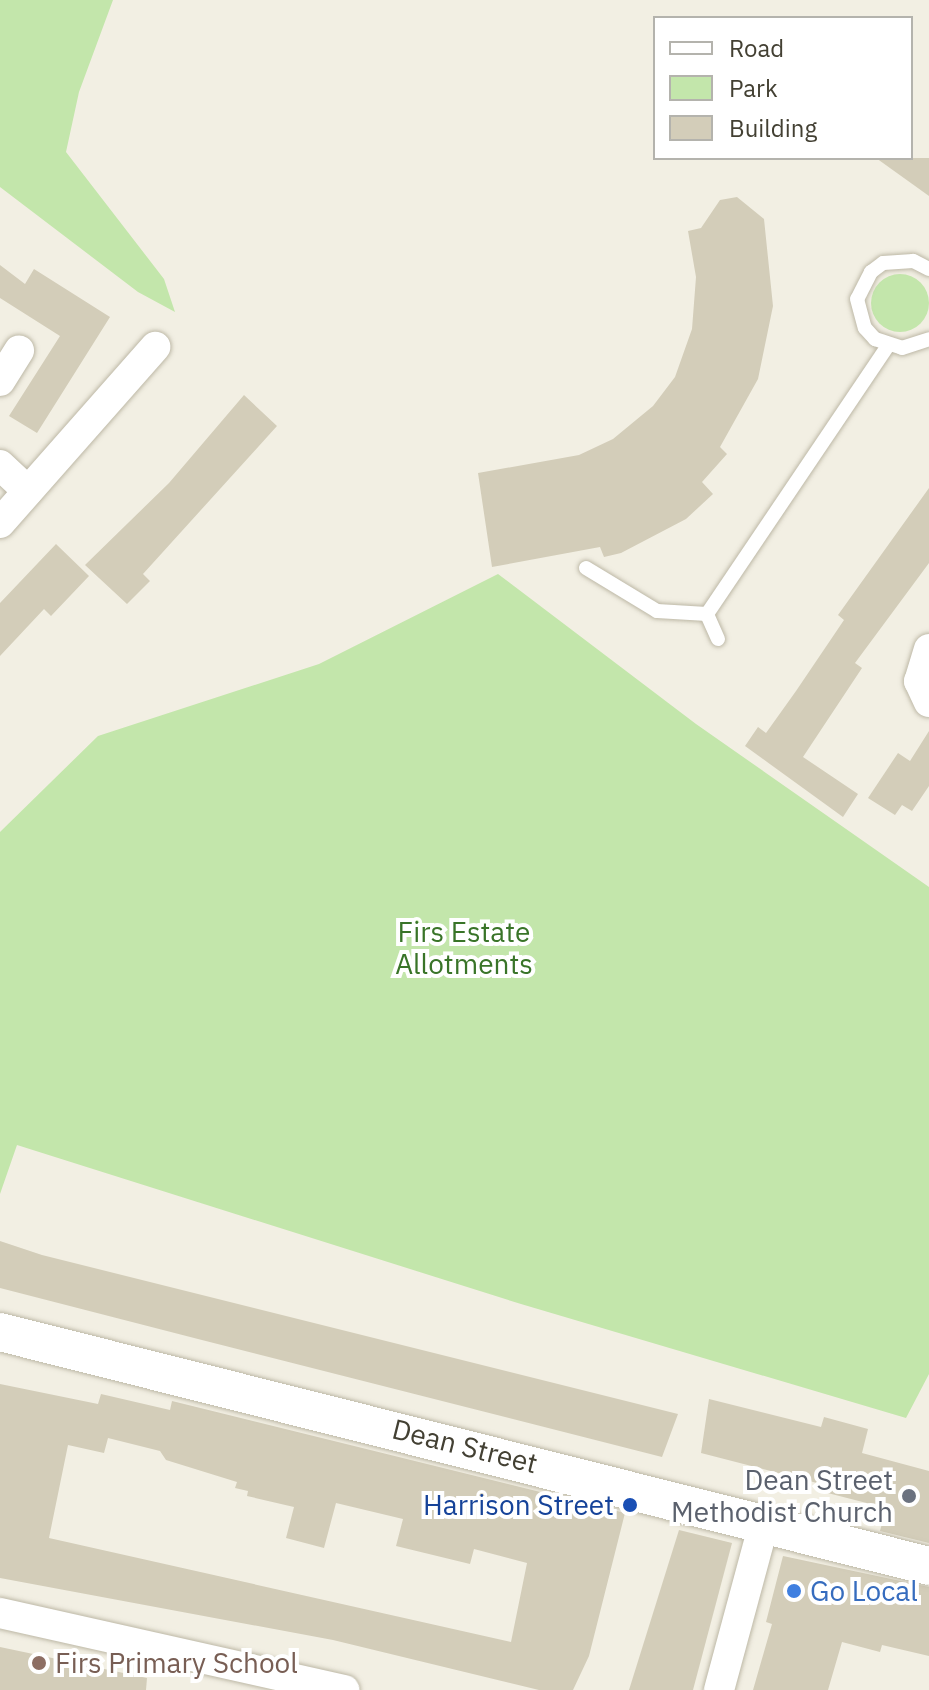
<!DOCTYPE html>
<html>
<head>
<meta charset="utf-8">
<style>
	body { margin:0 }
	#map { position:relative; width:929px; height:1690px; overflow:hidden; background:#f2efe3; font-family:"IBM Plex Sans",sans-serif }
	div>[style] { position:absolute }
	.green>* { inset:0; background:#c3e6ab }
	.round { border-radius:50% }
	.building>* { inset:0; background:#d3cdb9 }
	.roads { filter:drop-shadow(0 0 2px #bdb8a6) drop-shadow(0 0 2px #bdb8a6) }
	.service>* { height:14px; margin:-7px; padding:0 7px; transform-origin:7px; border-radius:7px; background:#fff }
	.minor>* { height:30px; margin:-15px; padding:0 15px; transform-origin:15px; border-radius:15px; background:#fff }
	.tertiary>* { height:38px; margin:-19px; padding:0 19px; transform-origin:19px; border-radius:19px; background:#fff }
	.dots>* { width:22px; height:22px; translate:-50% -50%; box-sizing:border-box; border:4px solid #fff; border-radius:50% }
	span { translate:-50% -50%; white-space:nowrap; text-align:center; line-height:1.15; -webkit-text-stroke:8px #fff; paint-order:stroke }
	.park-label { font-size:28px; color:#397428 }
	.street-label { font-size:28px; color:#434033 }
	.worship-label { font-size:28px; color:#5b616d }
	.right { translate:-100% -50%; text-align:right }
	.transit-label { font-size:28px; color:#164399 }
	.shop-label { font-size:28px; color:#366cbe }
	.left { translate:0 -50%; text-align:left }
	.education-label { font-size:28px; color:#785e54 }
	.legend { position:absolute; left:653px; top:16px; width:260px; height:144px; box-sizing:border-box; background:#fff; border:2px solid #b4b3ad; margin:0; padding:10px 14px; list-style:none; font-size:24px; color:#434033 }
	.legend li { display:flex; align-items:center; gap:16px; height:40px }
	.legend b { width:40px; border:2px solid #b4b3ad }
</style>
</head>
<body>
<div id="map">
	<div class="green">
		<i style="clip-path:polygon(0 0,113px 0,79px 92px,66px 152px,164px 279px,175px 312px,138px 292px,0 187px)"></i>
		<i class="round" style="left:871px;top:274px;width:58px;height:58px"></i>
		<i style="clip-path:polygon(498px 574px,696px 724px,929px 887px,929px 1374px,906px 1418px,521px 1304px,17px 1145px,0 1194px,0 832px,98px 736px,319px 664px)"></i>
	</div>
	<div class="building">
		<i style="clip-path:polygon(876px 158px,929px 158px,929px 196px)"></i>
		<i style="clip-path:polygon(737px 197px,764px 219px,773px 306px,758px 379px,720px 447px,727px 454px,702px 482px,713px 494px,686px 519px,621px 553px,604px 557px,600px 547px,492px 567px,478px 473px,579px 455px,613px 439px,653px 406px,675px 377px,692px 329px,696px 277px,688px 231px,701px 228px,720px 200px)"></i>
		<i style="clip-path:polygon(0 265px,25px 284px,34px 269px,110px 317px,37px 433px,9px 416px,60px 336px,0 298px)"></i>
		<i style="clip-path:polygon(244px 395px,277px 426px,143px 574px,150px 581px,127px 604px,85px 565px,169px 483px)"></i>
		<i style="clip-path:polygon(929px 488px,929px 563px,855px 663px,862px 668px,803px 757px,858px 794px,843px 817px,745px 746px,758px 727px,766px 733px,796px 691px,844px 620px,838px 615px)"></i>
		<i style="clip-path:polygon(56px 544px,89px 576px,51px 616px,44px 609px,0 656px,0 603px)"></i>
		<i style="clip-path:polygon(929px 731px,929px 786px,912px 811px,902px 805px,895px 815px,868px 798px,898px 753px,910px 761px)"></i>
		<i style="clip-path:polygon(0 1241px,42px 1255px,678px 1414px,662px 1457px,198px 1339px,0 1288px)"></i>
		<i style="clip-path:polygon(evenodd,0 1384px,98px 1404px,101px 1394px,170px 1410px,172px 1401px,625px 1513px,589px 1656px,573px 1690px,539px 1690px,333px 1640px,0 1578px,0 1384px,108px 1438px,160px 1451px,166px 1460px,237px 1482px,235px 1488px,248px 1491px,247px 1496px,294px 1507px,286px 1538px,324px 1548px,336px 1503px,403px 1519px,396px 1546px,470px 1564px,474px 1549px,527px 1563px,511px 1642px,49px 1538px,68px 1445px,104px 1453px,108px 1438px)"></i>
		<i style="clip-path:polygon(709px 1399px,821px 1427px,824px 1417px,868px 1429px,862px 1453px,929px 1471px,929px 1543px,880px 1531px,886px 1508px,816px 1490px,817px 1483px,701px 1453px)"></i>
		<i style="clip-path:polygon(679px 1530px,732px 1543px,693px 1690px,629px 1690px)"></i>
		<i style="clip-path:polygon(783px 1556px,929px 1587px,929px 1656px,882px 1645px,880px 1652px,842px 1642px,828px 1690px,753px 1690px,772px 1624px,766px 1622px)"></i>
		<i style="clip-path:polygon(0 1647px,147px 1678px,146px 1690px,0 1690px)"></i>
	</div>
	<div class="roads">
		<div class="service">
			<i style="left:929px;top:269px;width:18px;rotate:-153deg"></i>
			<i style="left:913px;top:261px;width:30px;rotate:176deg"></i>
			<i style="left:883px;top:263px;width:15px;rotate:143deg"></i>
			<i style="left:871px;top:272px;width:30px;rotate:117deg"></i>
			<i style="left:857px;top:299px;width:30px;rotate:75deg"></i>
			<i style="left:865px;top:328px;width:15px;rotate:48deg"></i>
			<i style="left:875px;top:339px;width:28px;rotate:18deg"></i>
			<i style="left:902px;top:348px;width:28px;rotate:-18deg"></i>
			<i style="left:586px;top:568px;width:83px;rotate:31.2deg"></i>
			<i style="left:657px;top:611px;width:50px;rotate:3.4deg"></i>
			<i style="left:718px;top:639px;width:27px;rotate:-114deg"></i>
			<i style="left:707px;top:614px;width:323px;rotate:-56deg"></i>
		</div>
		<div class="minor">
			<i style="left:0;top:381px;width:36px;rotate:-58deg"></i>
			<i style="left:0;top:465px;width:38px;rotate:43deg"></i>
			<i style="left:0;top:523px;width:235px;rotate:-48.6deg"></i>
			<i style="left:929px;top:649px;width:34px;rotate:107deg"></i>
			<i style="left:919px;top:681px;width:23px;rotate:65deg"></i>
			<i style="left:0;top:1613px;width:353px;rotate:12.6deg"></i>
			<i style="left:719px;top:1690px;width:173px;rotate:-74.9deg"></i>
		</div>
		<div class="tertiary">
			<i style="left:0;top:1332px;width:958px;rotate:14.14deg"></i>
		</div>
	</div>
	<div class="dots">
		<i style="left:909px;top:1496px;background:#6b7280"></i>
		<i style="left:630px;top:1505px;background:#1a4fb4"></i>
		<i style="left:794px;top:1591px;background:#3f7fe0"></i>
		<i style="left:39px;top:1663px;background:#8d6e63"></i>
	</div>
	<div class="park-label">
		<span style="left:464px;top:948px">Firs Estate<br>Allotments</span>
	</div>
	<div class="street-label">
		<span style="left:465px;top:1446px;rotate:14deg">Dean Street</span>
	</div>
	<div class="worship-label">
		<span class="right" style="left:893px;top:1496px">Dean Street<br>Methodist Church</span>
	</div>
	<div class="transit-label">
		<span class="right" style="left:614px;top:1505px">Harrison Street</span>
	</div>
	<div class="shop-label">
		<span class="left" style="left:810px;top:1591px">Go Local</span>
	</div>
	<div class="education-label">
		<span class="left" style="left:55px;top:1663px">Firs Primary School</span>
	</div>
	<ul class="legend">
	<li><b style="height:10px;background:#fff"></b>Road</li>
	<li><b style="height:22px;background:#c3e6ab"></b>Park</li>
	<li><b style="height:22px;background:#d3cdb9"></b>Building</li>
	</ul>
</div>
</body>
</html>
